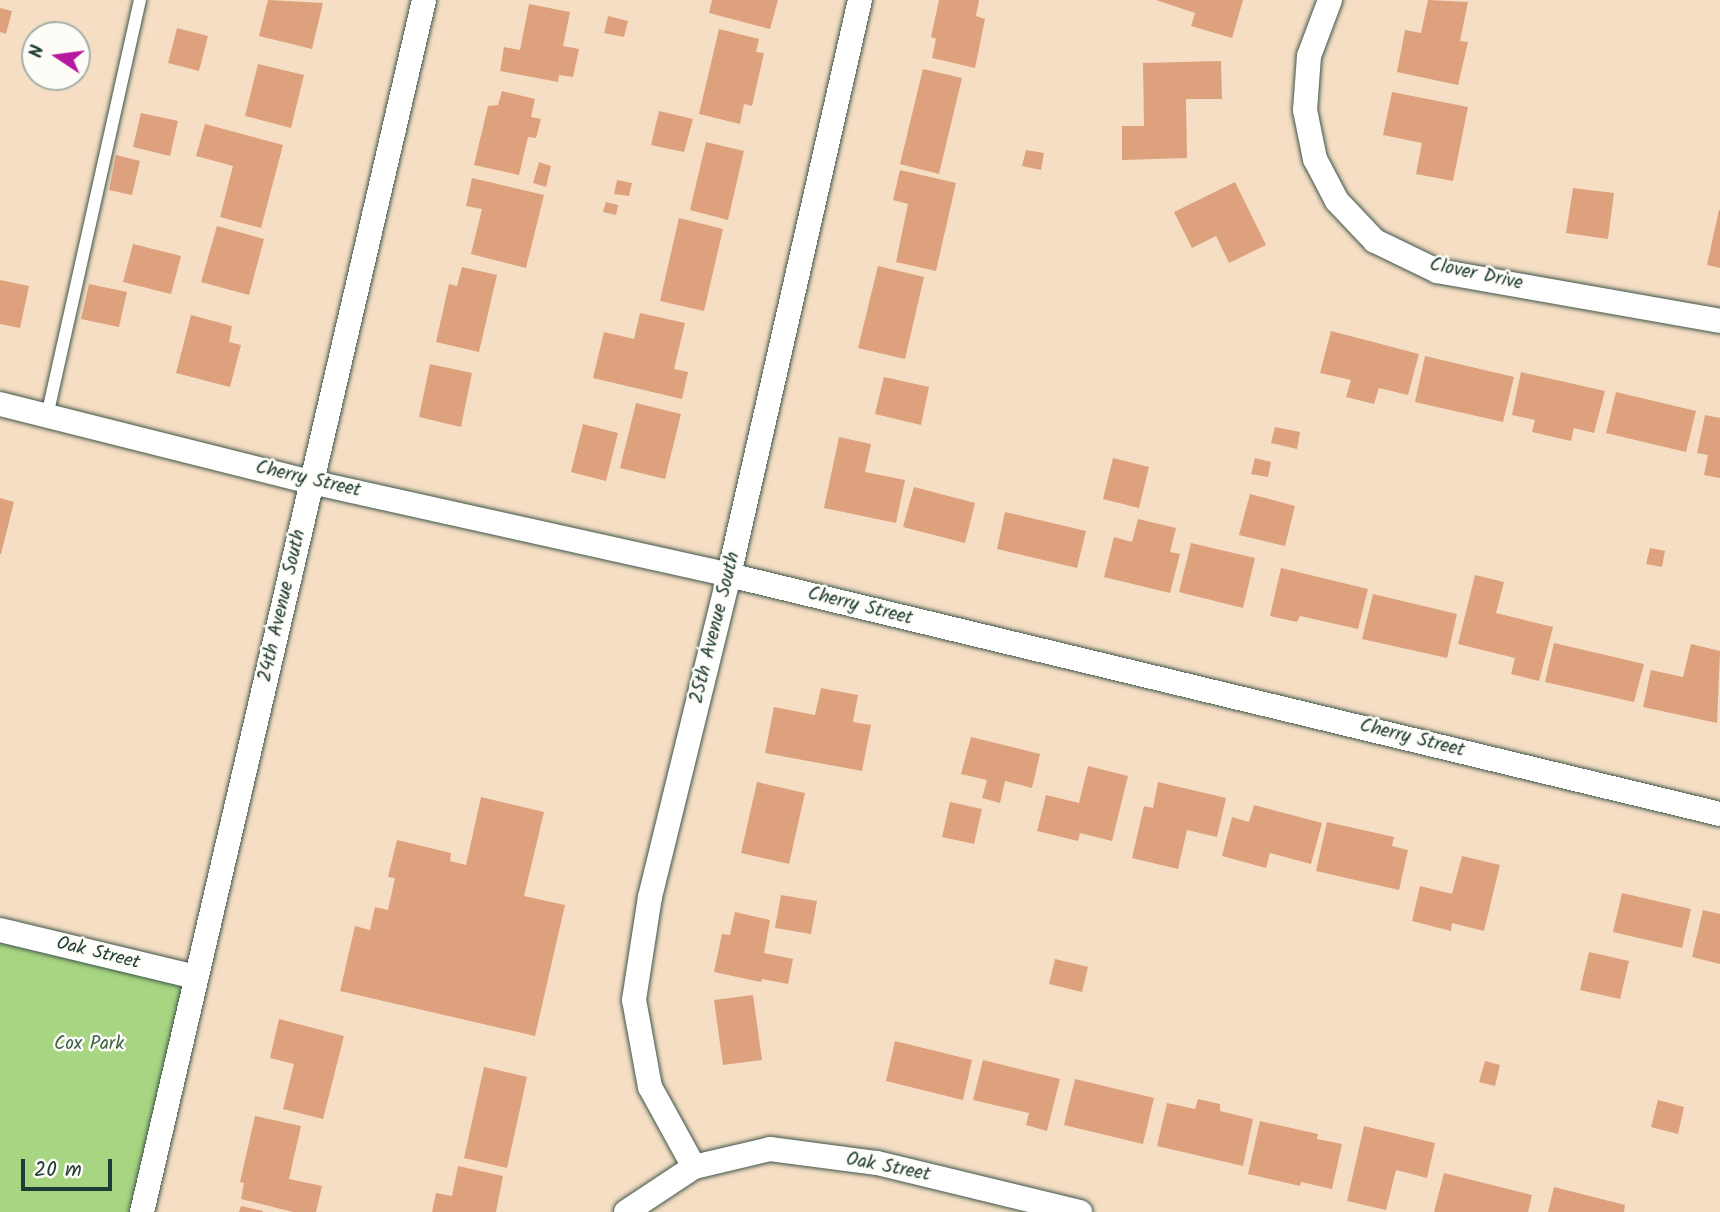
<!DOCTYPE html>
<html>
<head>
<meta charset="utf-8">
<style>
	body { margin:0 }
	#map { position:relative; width:1720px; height:1212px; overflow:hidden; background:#f5dec4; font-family:Kalam,sans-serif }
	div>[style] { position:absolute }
	.green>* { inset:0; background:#a7d582 }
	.building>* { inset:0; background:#dda27d }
	.roads { filter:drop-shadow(0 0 2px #3f554a) drop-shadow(0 0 2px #3f554a) }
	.service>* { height:12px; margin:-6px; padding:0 6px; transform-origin:6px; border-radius:6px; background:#fff }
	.minor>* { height:24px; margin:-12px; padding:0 12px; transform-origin:12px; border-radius:12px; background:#fff }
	span { translate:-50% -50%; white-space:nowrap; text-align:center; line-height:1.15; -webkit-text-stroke:5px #fdfcf7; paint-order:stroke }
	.street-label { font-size:19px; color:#1f3d34 }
	.park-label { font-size:19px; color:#416348 }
	.north { position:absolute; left:21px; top:21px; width:70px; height:70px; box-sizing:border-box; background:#fdfcf7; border:2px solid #a4b0a9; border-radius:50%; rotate:283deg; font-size:19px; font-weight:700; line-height:28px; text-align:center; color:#1f3d34 }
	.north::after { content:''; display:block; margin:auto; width:24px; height:32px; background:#b5179e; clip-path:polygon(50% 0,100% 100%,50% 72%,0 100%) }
	.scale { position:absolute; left:21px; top:1159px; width:91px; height:32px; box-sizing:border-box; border:4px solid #1f3d34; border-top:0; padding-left:9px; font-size:21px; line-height:24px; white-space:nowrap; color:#1f3d34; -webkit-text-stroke:5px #fdfcf7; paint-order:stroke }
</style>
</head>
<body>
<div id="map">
	<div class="green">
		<i style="clip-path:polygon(0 930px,196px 977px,142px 1212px,0 1212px)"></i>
	</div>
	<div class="building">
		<i style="clip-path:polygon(268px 0,323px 3px,312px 49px,259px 36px)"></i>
		<i style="clip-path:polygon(712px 0,778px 0,770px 29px,709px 13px)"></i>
		<i style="clip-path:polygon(939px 0,979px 0,976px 16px,985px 19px,975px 68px,932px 58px,936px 39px,931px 37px)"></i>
		<i style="clip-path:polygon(1156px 0,1243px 0,1232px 38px,1191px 26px,1195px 13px)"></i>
		<i style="clip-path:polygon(1428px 0,1468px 2px,1460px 41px,1468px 42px,1458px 85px,1397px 72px,1405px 30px,1421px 33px)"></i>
		<i style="clip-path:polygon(529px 4px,570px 12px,563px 46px,579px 49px,573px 77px,559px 75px,558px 82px,500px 71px,504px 47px,520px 50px)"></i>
		<i style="clip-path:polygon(0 8px,12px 11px,6px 34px,0 32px)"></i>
		<i style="clip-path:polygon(608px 16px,628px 21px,624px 37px,604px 33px)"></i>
		<i style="clip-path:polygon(177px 28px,208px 36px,199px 71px,168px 63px)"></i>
		<i style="clip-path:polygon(719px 29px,759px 39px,756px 52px,764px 53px,752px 106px,744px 104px,740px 124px,699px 114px)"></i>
		<i style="clip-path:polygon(1221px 61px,1222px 99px,1186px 99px,1187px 158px,1122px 160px,1122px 126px,1144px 126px,1143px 63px)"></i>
		<i style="clip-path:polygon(258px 64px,304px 75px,291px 128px,245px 116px)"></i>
		<i style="clip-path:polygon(923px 69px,962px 78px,939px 174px,900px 164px)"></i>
		<i style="clip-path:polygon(502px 91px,535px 99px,531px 117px,541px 119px,536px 138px,528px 137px,519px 175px,474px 165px,488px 106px,498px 105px)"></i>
		<i style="clip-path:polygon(1392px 92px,1468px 107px,1453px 181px,1416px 174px,1422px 143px,1383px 135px)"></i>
		<i style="clip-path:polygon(659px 111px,693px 119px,684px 152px,651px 145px)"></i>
		<i style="clip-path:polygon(141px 113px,178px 121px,170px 156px,133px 147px)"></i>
		<i style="clip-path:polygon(205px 124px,283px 145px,261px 228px,220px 217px,233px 166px,196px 156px)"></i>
		<i style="clip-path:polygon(706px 142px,744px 151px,728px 220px,690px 210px)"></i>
		<i style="clip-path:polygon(1026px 150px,1044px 153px,1041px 170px,1022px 166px)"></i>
		<i style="clip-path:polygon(116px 155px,140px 161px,132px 195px,109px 190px)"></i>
		<i style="clip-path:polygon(539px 162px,551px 166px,546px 187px,533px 183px)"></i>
		<i style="clip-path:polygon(900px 170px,956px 183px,936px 271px,896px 262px,908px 204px,893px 200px)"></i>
		<i style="clip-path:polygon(472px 178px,544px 195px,526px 268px,471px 254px,482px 209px,466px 206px)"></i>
		<i style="clip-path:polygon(617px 180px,632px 183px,629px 196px,614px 194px)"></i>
		<i style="clip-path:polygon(1235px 182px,1266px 245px,1229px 263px,1216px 236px,1192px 248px,1174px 212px)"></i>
		<i style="clip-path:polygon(1573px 188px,1614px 193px,1608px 239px,1566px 233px)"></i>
		<i style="clip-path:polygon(606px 202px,618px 205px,616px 215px,603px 212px)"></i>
		<i style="clip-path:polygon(1719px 210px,1720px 210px,1720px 268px,1707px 265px)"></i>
		<i style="clip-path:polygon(679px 218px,723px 229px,704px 311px,660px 301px)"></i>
		<i style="clip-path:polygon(217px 226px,264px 239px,249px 295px,201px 282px)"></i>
		<i style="clip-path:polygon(133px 244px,181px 256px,171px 294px,123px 282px)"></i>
		<i style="clip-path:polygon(878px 266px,924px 277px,905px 359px,858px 348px)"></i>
		<i style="clip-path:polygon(462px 267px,497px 275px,479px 352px,436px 342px,449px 284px,457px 286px)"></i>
		<i style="clip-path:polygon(0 280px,29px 286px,20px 328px,0 324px)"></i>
		<i style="clip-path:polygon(89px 284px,127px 292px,119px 327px,81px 319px)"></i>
		<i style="clip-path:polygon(640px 313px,685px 323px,674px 369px,688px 372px,682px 399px,593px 378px,604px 332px,634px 339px)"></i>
		<i style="clip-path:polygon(191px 315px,232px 326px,229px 342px,241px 345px,230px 387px,176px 373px)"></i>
		<i style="clip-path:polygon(1331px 331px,1419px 354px,1408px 395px,1379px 388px,1374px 404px,1346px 397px,1351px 380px,1320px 373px)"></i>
		<i style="clip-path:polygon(1425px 356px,1514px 377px,1503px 422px,1415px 402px)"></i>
		<i style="clip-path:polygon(430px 364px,472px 373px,461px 427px,419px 417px)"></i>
		<i style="clip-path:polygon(1521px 372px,1605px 391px,1594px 433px,1574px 428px,1571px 441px,1532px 432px,1535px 420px,1512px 415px)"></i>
		<i style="clip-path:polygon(884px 377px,929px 387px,921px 425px,875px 414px)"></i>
		<i style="clip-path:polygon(1616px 392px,1696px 411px,1686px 452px,1606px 433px)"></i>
		<i style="clip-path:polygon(636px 403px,681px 414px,665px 479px,620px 468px)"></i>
		<i style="clip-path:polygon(1705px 415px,1720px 418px,1720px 478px,1704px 475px,1708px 455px,1697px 453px)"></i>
		<i style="clip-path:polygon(583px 424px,618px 433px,606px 481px,571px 472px)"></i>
		<i style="clip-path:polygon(1275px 427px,1300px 432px,1297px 449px,1271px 443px)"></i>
		<i style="clip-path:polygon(839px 437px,871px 444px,865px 472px,905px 480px,896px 523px,824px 508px)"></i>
		<i style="clip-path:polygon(1113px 458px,1149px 467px,1139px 508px,1103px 499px)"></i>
		<i style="clip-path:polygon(1255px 458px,1271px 462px,1268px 477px,1251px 474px)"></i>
		<i style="clip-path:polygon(914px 487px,975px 503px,965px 543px,903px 527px)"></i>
		<i style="clip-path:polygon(1250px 494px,1295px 506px,1285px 546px,1239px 535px)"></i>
		<i style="clip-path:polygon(0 498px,14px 502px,1px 554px,0 554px)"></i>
		<i style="clip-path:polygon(1005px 512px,1086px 531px,1077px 568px,997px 549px)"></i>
		<i style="clip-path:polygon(1138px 519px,1176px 528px,1170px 552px,1180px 554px,1170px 593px,1104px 577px,1114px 537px,1132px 542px)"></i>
		<i style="clip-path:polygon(1191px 543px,1255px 558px,1243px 608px,1179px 592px)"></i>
		<i style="clip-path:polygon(1650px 548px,1665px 551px,1662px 567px,1646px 564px)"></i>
		<i style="clip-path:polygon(1281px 568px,1368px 589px,1358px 629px,1300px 616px,1297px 622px,1270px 616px)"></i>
		<i style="clip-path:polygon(1475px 575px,1504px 582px,1496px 613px,1553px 627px,1539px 681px,1511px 674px,1515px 658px,1458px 644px)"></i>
		<i style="clip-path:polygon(1373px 594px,1457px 614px,1447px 658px,1362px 639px)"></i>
		<i style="clip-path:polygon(1554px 643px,1644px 664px,1634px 702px,1545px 682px)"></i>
		<i style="clip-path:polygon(1691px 644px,1720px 651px,1717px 723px,1643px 707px,1651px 670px,1683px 677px)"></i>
		<i style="clip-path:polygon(821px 688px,858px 695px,853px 722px,871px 725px,862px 771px,765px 753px,774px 707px,815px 715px)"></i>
		<i style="clip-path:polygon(971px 737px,1040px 754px,1032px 788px,1005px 781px,1000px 803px,982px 798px,987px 780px,961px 774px)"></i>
		<i style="clip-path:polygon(1088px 766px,1128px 776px,1112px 841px,1080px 833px,1078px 841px,1037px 831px,1046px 795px,1079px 803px)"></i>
		<i style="clip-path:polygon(757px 782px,805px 793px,789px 864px,741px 853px)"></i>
		<i style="clip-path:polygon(1158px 782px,1226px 798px,1217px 837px,1187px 830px,1178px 869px,1132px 858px,1144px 806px,1153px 808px)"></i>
		<i style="clip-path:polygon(481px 797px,544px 812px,524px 896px,565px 905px,535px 1036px,340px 991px,355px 926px,370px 930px,375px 907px,388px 910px,395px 878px,388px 877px,397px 840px,451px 853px,450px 861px,466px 865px)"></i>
		<i style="clip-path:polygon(950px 802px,982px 809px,974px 844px,942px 837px)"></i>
		<i style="clip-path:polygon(1254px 805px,1322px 823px,1311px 864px,1270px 853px,1266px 868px,1222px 856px,1232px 817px,1249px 822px)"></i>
		<i style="clip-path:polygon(1327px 822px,1394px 837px,1392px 846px,1408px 850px,1399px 890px,1316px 871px)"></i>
		<i style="clip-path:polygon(1462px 856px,1500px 865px,1484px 931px,1452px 923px,1451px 931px,1412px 921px,1420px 886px,1452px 894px)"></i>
		<i style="clip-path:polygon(1622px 893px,1691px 909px,1682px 948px,1613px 932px)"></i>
		<i style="clip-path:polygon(781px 895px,817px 901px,811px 934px,775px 928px)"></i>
		<i style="clip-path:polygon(1703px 910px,1720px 914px,1720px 964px,1692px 957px)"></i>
		<i style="clip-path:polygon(735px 912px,770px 920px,764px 953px,793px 959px,788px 984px,762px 979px,761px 982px,714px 972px,722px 934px,730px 935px)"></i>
		<i style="clip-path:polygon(1589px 952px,1629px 961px,1620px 999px,1580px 990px)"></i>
		<i style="clip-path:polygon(1055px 959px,1088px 967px,1082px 992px,1049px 984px)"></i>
		<i style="clip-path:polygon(753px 995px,762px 1060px,723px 1065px,714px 1000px)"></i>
		<i style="clip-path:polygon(279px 1019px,344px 1036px,323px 1119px,283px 1109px,294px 1064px,270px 1058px)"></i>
		<i style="clip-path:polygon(895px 1041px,972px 1060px,963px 1100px,886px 1081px)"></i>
		<i style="clip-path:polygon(983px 1060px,1060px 1079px,1047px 1131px,1026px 1125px,1029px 1113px,973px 1100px)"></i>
		<i style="clip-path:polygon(1485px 1061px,1500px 1065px,1495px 1086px,1479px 1082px)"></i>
		<i style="clip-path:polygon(484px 1067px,527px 1077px,507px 1168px,464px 1158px)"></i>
		<i style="clip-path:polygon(1075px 1079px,1154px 1098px,1143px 1144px,1064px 1125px)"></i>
		<i style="clip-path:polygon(1198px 1099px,1220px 1104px,1220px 1111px,1253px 1119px,1243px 1166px,1157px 1146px,1167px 1103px,1195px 1109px)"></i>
		<i style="clip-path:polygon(1658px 1100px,1684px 1107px,1678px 1134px,1651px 1127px)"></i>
		<i style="clip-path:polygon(255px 1116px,301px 1126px,289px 1179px,322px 1186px,316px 1212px,293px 1212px,241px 1199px,244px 1183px,240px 1182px)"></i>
		<i style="clip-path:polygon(1260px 1121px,1318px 1134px,1317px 1139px,1342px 1144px,1332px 1189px,1301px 1182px,1300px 1186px,1248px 1174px)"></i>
		<i style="clip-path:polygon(1364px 1126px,1435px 1143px,1427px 1178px,1396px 1170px,1386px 1210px,1347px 1201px)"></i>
		<i style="clip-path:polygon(458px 1166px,503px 1176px,496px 1212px,432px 1212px,436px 1193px,452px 1196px)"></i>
		<i style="clip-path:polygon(1444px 1173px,1532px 1195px,1528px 1212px,1434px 1212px)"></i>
		<i style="clip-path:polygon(1554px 1187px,1625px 1205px,1624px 1212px,1548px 1212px)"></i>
		<i style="clip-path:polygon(241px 1206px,263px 1211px,262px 1212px,239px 1212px)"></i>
	</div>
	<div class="roads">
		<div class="service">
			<i style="left:47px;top:416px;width:426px;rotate:-77.4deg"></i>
		</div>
		<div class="minor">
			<i style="left:1330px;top:0;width:60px;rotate:110.6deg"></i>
			<i style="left:1309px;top:56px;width:54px;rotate:94.2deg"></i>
			<i style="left:1305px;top:110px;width:50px;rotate:78.5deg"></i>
			<i style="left:1315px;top:159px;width:47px;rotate:62.4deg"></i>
			<i style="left:1337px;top:201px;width:55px;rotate:46.5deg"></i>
			<i style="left:1375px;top:241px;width:69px;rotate:25.8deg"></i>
			<i style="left:1437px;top:271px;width:287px;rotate:10deg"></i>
			<i style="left:0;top:404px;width:321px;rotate:14.1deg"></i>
			<i style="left:311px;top:482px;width:428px;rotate:12.5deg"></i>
			<i style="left:729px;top:575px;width:1019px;rotate:13.56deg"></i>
			<i style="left:0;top:930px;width:202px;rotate:13.5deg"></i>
			<i style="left:694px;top:1167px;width:91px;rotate:-118.8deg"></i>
			<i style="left:650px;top:1087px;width:88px;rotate:-100.4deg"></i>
			<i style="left:634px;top:1000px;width:104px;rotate:-81.2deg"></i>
			<i style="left:650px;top:897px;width:332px;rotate:-76.2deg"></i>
			<i style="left:729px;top:575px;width:590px;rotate:-77.17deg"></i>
			<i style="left:142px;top:1212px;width:1244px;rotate:-76.9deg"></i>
			<i style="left:626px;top:1212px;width:82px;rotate:-33.5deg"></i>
			<i style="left:694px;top:1167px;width:78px;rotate:-13.3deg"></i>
			<i style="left:770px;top:1149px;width:108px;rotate:7.5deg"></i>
			<i style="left:877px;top:1163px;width:209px;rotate:13.6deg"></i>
		</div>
	</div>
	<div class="street-label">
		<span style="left:1476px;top:275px;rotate:12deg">Clover Drive</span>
		<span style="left:308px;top:480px;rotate:13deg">Cherry Street</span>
		<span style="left:283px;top:606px;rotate:-77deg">24th Avenue South</span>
		<span style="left:860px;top:607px;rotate:14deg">Cherry Street</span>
		<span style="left:716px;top:628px;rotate:-76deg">25th Avenue South</span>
		<span style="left:1412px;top:739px;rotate:14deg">Cherry Street</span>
		<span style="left:98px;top:954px;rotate:14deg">Oak Street</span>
		<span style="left:888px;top:1168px;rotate:11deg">Oak Street</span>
	</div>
	<div class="park-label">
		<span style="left:89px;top:1045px">Cox Park</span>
	</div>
	<div class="north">N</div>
	<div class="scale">20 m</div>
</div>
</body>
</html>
